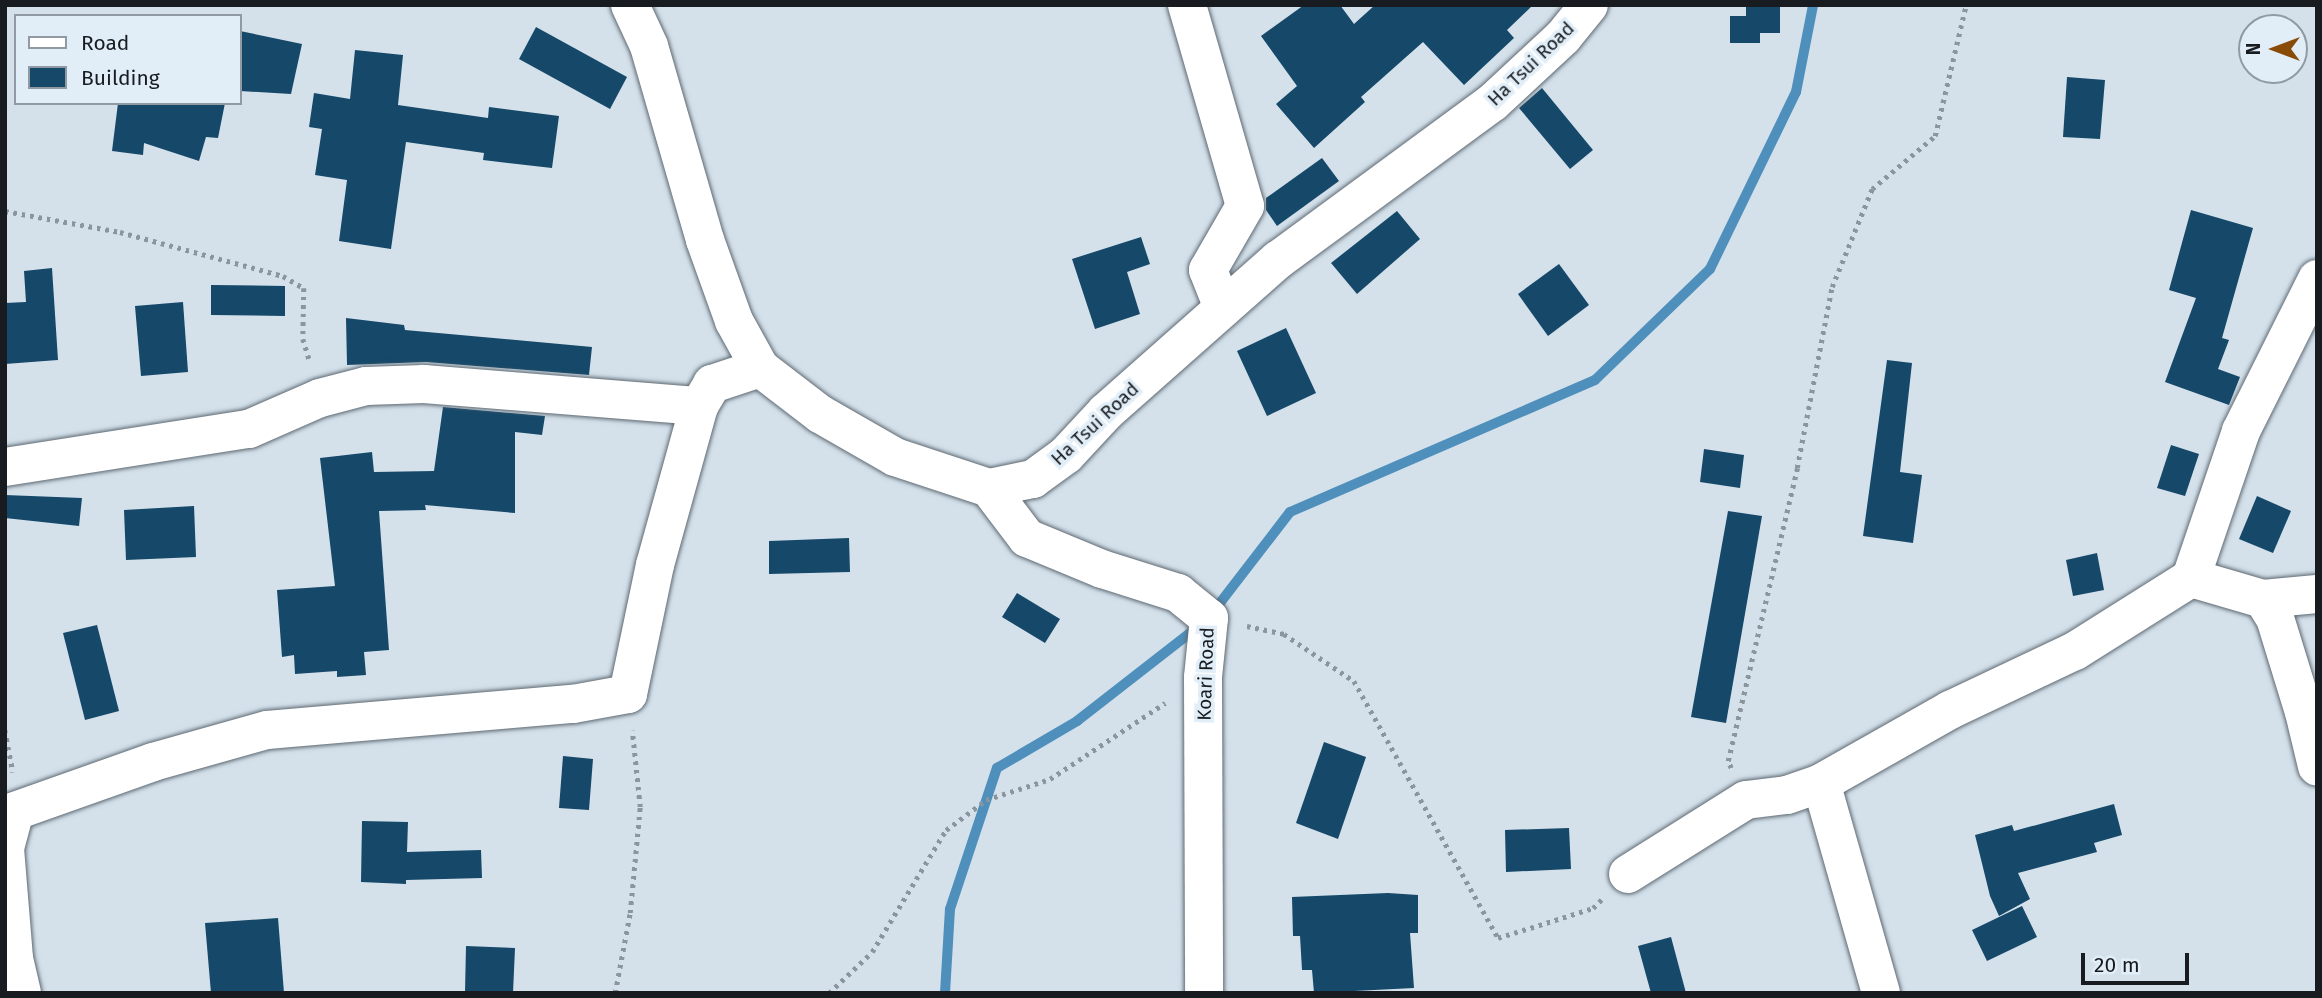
<!DOCTYPE html>
<html>
<head>
<meta charset="utf-8">
<style>
	body { margin:0 }
	#map { position:relative; width:2322px; height:998px; overflow:hidden; background:#d4e1eb; font-family:"Fira Sans",sans-serif }
	div>[style] { position:absolute }
	.stream>* { height:10px; margin:-5px; padding:0 5px; transform-origin:5px; border-radius:5px; background:#4e8fbc }
	.building>* { inset:0; background:#154869 }
	.path>* { height:4.5px; margin-top:-2.25px; transform-origin:0; background:repeating-linear-gradient(90deg,#8b959d 0 3.5px,transparent 0 8.5px) }
	.roads { filter:drop-shadow(0 0 2px #5e6972) drop-shadow(0 0 2px #5e6972) }
	.minor>* { height:38px; margin:-19px; padding:0 19px; transform-origin:19px; border-radius:19px; background:#fff }
	span { translate:-50% -50%; white-space:nowrap; text-align:center; line-height:1.15; -webkit-text-stroke:7px #e1eef8; paint-order:stroke }
	.street-label { font-size:19px; color:#181c20 }
	.frame { position:absolute; inset:0; border:7px solid #181c20; pointer-events:none }
	.legend { position:absolute; left:14px; top:14px; width:228px; height:91px; box-sizing:border-box; background:#e1eef8; border:2px solid #919aa2; margin:0; padding:9px 12px; list-style:none; font-size:21px; color:#181c20 }
	.legend li { display:flex; align-items:center; gap:14px; height:35px }
	.legend b { width:35px; border:2px solid #919aa2 }
	.north { position:absolute; left:2238px; top:14px; width:70px; height:70px; box-sizing:border-box; background:#e1eef8; border:2px solid #919aa2; border-radius:50%; rotate:270deg; font-size:19px; font-weight:700; line-height:28px; text-align:center; color:#181c20 }
	.north::after { content:''; display:block; margin:auto; width:24px; height:32px; background:#884c07; clip-path:polygon(50% 0,100% 100%,50% 72%,0 100%) }
	.scale { position:absolute; left:2081px; top:953px; width:108px; height:32px; box-sizing:border-box; border:4px solid #181c20; border-top:0; padding-left:9px; font-size:21px; line-height:24px; white-space:nowrap; color:#181c20; -webkit-text-stroke:5px #e1eef8; paint-order:stroke }
</style>
</head>
<body>
<div id="map">
	<div class="stream">
		<i style="left:1213px;top:612px;width:126px;rotate:-52.4deg"></i>
		<i style="left:1290px;top:512px;width:332px;rotate:-23.4deg"></i>
		<i style="left:1595px;top:380px;width:160px;rotate:-44deg"></i>
		<i style="left:1710px;top:269px;width:197px;rotate:-64.1deg"></i>
		<i style="left:1796px;top:92px;width:89px;rotate:-78.9deg"></i>
		<i style="left:945px;top:993px;width:84px;rotate:-86.6deg"></i>
		<i style="left:950px;top:909px;width:149px;rotate:-71.6deg"></i>
		<i style="left:997px;top:768px;width:93px;rotate:-30.4deg"></i>
		<i style="left:1077px;top:721px;width:155px;rotate:-37.9deg"></i>
	</div>
	<div class="building">
		<i style="clip-path:polygon(1304px 5px,1340px 5px,1354px 24px,1375px 5px,1533px 5px,1507px 30px,1514px 38px,1464px 85px,1423px 42px,1361px 97px,1365px 102px,1314px 148px,1276px 104px,1297px 86px,1261px 36px)"></i>
		<i style="clip-path:polygon(1746px 5px,1780px 5px,1780px 33px,1760px 33px,1760px 43px,1730px 43px,1730px 16px,1746px 16px)"></i>
		<i style="clip-path:polygon(536px 27px,627px 77px,610px 109px,519px 59px)"></i>
		<i style="clip-path:polygon(240px 31px,302px 44px,291px 94px,240px 91px)"></i>
		<i style="clip-path:polygon(355px 50px,403px 55px,398px 105px,488px 118px,489px 107px,559px 116px,552px 168px,483px 160px,484px 153px,406px 142px,391px 249px,339px 241px,347px 180px,315px 175px,322px 129px,309px 127px,314px 93px,350px 99px)"></i>
		<i style="clip-path:polygon(2067px 77px,2105px 80px,2100px 139px,2063px 137px)"></i>
		<i style="clip-path:polygon(1542px 88px,1593px 150px,1570px 169px,1519px 108px)"></i>
		<i style="clip-path:polygon(118px 103px,225px 103px,218px 138px,206px 137px,199px 161px,144px 143px,143px 155px,112px 151px)"></i>
		<i style="clip-path:polygon(1322px 158px,1339px 181px,1277px 226px,1266px 210px,1266px 198px)"></i>
		<i style="clip-path:polygon(2191px 210px,2253px 228px,2222px 338px,2229px 340px,2218px 369px,2240px 377px,2229px 405px,2165px 382px,2196px 298px,2169px 290px)"></i>
		<i style="clip-path:polygon(1397px 211px,1420px 239px,1357px 294px,1331px 263px)"></i>
		<i style="clip-path:polygon(1141px 237px,1150px 264px,1127px 272px,1140px 314px,1095px 329px,1072px 259px)"></i>
		<i style="clip-path:polygon(1559px 264px,1589px 305px,1548px 336px,1518px 294px)"></i>
		<i style="clip-path:polygon(52px 268px,58px 360px,5px 364px,5px 303px,26px 302px,24px 271px)"></i>
		<i style="clip-path:polygon(211px 285px,285px 286px,285px 316px,211px 315px)"></i>
		<i style="clip-path:polygon(183px 302px,188px 372px,141px 376px,135px 306px)"></i>
		<i style="clip-path:polygon(346px 318px,404px 325px,405px 330px,592px 347px,589px 375px,426px 362px,347px 365px)"></i>
		<i style="clip-path:polygon(1286px 328px,1316px 393px,1267px 416px,1237px 351px)"></i>
		<i style="clip-path:polygon(1887px 360px,1912px 363px,1900px 472px,1922px 475px,1913px 543px,1863px 536px)"></i>
		<i style="clip-path:polygon(443px 407px,545px 416px,542px 435px,515px 432px,515px 513px,425px 505px,426px 510px,379px 511px,389px 650px,364px 652px,366px 675px,337px 677px,337px 671px,295px 674px,294px 655px,282px 657px,277px 590px,335px 586px,320px 458px,372px 452px,374px 472px,434px 471px)"></i>
		<i style="clip-path:polygon(2171px 445px,2199px 454px,2185px 496px,2157px 488px)"></i>
		<i style="clip-path:polygon(1704px 449px,1744px 455px,1740px 488px,1700px 482px)"></i>
		<i style="clip-path:polygon(5px 495px,82px 498px,79px 526px,5px 518px)"></i>
		<i style="clip-path:polygon(2257px 496px,2291px 511px,2273px 553px,2239px 539px)"></i>
		<i style="clip-path:polygon(194px 506px,196px 557px,126px 560px,124px 510px)"></i>
		<i style="clip-path:polygon(1728px 511px,1762px 516px,1726px 723px,1691px 717px)"></i>
		<i style="clip-path:polygon(849px 538px,850px 572px,769px 574px,769px 541px)"></i>
		<i style="clip-path:polygon(2097px 553px,2104px 590px,2073px 596px,2066px 560px)"></i>
		<i style="clip-path:polygon(1017px 593px,1060px 619px,1045px 643px,1002px 617px)"></i>
		<i style="clip-path:polygon(97px 625px,119px 711px,85px 720px,63px 633px)"></i>
		<i style="clip-path:polygon(1324px 742px,1366px 757px,1338px 839px,1296px 823px)"></i>
		<i style="clip-path:polygon(563px 756px,593px 759px,589px 810px,559px 808px)"></i>
		<i style="clip-path:polygon(2114px 804px,2122px 835px,2094px 843px,2097px 852px,2018px 873px,2030px 899px,1999px 916px,1990px 896px,1975px 835px,2012px 825px,2014px 831px)"></i>
		<i style="clip-path:polygon(362px 821px,408px 822px,407px 852px,481px 850px,482px 878px,406px 880px,406px 884px,361px 882px)"></i>
		<i style="clip-path:polygon(1569px 828px,1571px 869px,1506px 872px,1505px 830px)"></i>
		<i style="clip-path:polygon(1388px 893px,1418px 895px,1418px 933px,1410px 933px,1414px 988px,1314px 993px,1312px 970px,1302px 970px,1300px 936px,1293px 936px,1292px 897px)"></i>
		<i style="clip-path:polygon(2022px 906px,2037px 937px,1987px 961px,1972px 930px)"></i>
		<i style="clip-path:polygon(278px 918px,284px 993px,211px 993px,205px 923px)"></i>
		<i style="clip-path:polygon(1671px 937px,1686px 993px,1651px 993px,1638px 946px)"></i>
		<i style="clip-path:polygon(466px 946px,515px 948px,513px 993px,465px 993px)"></i>
	</div>
	<div class="path">
		<i style="left:5px;top:211px;width:117px;rotate:10.3deg"></i>
		<i style="left:120px;top:232px;width:169px;rotate:15.1deg"></i>
		<i style="left:283px;top:276px;width:24px;rotate:30deg"></i>
		<i style="left:304px;top:288px;width:51px;rotate:91.1deg"></i>
		<i style="left:303px;top:339px;width:24px;rotate:73deg"></i>
		<i style="left:1247px;top:626px;width:38px;rotate:12deg"></i>
		<i style="left:1284px;top:634px;width:84px;rotate:33.9deg"></i>
		<i style="left:1354px;top:681px;width:295px;rotate:60.7deg"></i>
		<i style="left:1498px;top:938px;width:100px;rotate:-17.5deg"></i>
		<i style="left:1593px;top:908px;width:13px;rotate:-45deg"></i>
		<i style="left:5px;top:730px;width:43px;rotate:79.2deg"></i>
		<i style="left:1731px;top:768px;width:8px;rotate:-113deg"></i>
		<i style="left:1728px;top:761px;width:301px;rotate:-76.7deg"></i>
		<i style="left:1797px;top:468px;width:184px;rotate:-79.1deg"></i>
		<i style="left:1832px;top:287px;width:106px;rotate:-67.8deg"></i>
		<i style="left:1872px;top:189px;width:82px;rotate:-40.1deg"></i>
		<i style="left:1935px;top:136px;width:135px;rotate:-76.7deg"></i>
		<i style="left:615px;top:993px;width:81px;rotate:-79.4deg"></i>
		<i style="left:630px;top:913px;width:106px;rotate:-84.6deg"></i>
		<i style="left:640px;top:807px;width:77px;rotate:-95.9deg"></i>
		<i style="left:829px;top:993px;width:59px;rotate:-43.6deg"></i>
		<i style="left:872px;top:952px;width:143px;rotate:-58.8deg"></i>
		<i style="left:946px;top:830px;width:50px;rotate:-36.9deg"></i>
		<i style="left:986px;top:800px;width:67px;rotate:-18.2deg"></i>
		<i style="left:1050px;top:779px;width:138px;rotate:-33.5deg"></i>
	</div>
	<div class="roads">
		<div class="minor">
			<i style="left:630px;top:5px;width:45px;rotate:65.1deg"></i>
			<i style="left:649px;top:46px;width:202px;rotate:73.9deg"></i>
			<i style="left:705px;top:240px;width:86px;rotate:70.3deg"></i>
			<i style="left:734px;top:321px;width:54px;rotate:61deg"></i>
			<i style="left:760px;top:368px;width:76px;rotate:37.5deg"></i>
			<i style="left:820px;top:414px;width:86px;rotate:29.8deg"></i>
			<i style="left:895px;top:457px;width:99px;rotate:18.3deg"></i>
			<i style="left:989px;top:488px;width:45px;rotate:-11.6deg"></i>
			<i style="left:1033px;top:479px;width:41px;rotate:-36deg"></i>
			<i style="left:1066px;top:455px;width:59px;rotate:-47.1deg"></i>
			<i style="left:1106px;top:412px;width:230px;rotate:-41.5deg"></i>
			<i style="left:1278px;top:260px;width:265px;rotate:-36.3deg"></i>
			<i style="left:1492px;top:103px;width:97px;rotate:-42.9deg"></i>
			<i style="left:1563px;top:37px;width:41px;rotate:-50.9deg"></i>
			<i style="left:1187px;top:5px;width:209px;rotate:73.9deg"></i>
			<i style="left:1245px;top:206px;width:74px;rotate:120deg"></i>
			<i style="left:1208px;top:270px;width:41px;rotate:68.5deg"></i>
			<i style="left:5px;top:467px;width:247px;rotate:-8.9deg"></i>
			<i style="left:249px;top:429px;width:77px;rotate:-23.6deg"></i>
			<i style="left:320px;top:398px;width:48px;rotate:-14.6deg"></i>
			<i style="left:366px;top:386px;width:58px;rotate:-2deg"></i>
			<i style="left:424px;top:384px;width:276px;rotate:4.6deg"></i>
			<i style="left:989px;top:488px;width:63px;rotate:52.8deg"></i>
			<i style="left:1027px;top:538px;width:81px;rotate:22.5deg"></i>
			<i style="left:1102px;top:569px;width:80px;rotate:17.5deg"></i>
			<i style="left:1178px;top:593px;width:40px;rotate:39deg"></i>
			<i style="left:1209px;top:618px;width:59px;rotate:95.8deg"></i>
			<i style="left:1203px;top:677px;width:316px;rotate:89.8deg"></i>
			<i style="left:2191px;top:578px;width:75px;rotate:16.3deg"></i>
			<i style="left:2263px;top:599px;width:22px;rotate:58deg"></i>
			<i style="left:2275px;top:618px;width:98px;rotate:72.9deg"></i>
			<i style="left:2304px;top:712px;width:56px;rotate:76.5deg"></i>
			<i style="left:2263px;top:599px;width:54px;rotate:-5.3deg"></i>
			<i style="left:1628px;top:874px;width:139px;rotate:-32.1deg"></i>
			<i style="left:1746px;top:800px;width:41px;rotate:-7deg"></i>
			<i style="left:1787px;top:795px;width:36px;rotate:-19deg"></i>
			<i style="left:22px;top:993px;width:36px;rotate:-103deg"></i>
			<i style="left:14px;top:958px;width:110px;rotate:-94.7deg"></i>
			<i style="left:5px;top:848px;width:38px;rotate:-75deg"></i>
			<i style="left:15px;top:811px;width:146px;rotate:-19.5deg"></i>
			<i style="left:153px;top:762px;width:118px;rotate:-15.7deg"></i>
			<i style="left:267px;top:730px;width:307px;rotate:-4.9deg"></i>
			<i style="left:573px;top:704px;width:56px;rotate:-10.3deg"></i>
			<i style="left:628px;top:694px;width:132px;rotate:-78.2deg"></i>
			<i style="left:655px;top:565px;width:165px;rotate:-74.5deg"></i>
			<i style="left:699px;top:406px;width:26px;rotate:-59deg"></i>
			<i style="left:712px;top:384px;width:51px;rotate:-18.4deg"></i>
			<i style="left:1881px;top:993px;width:218px;rotate:-105.9deg"></i>
			<i style="left:1821px;top:783px;width:148px;rotate:-29.5deg"></i>
			<i style="left:1950px;top:710px;width:138px;rotate:-25.3deg"></i>
			<i style="left:2075px;top:651px;width:137px;rotate:-32.2deg"></i>
			<i style="left:2191px;top:578px;width:155px;rotate:-71.2deg"></i>
			<i style="left:2241px;top:431px;width:170px;rotate:-63.4deg"></i>
		</div>
	</div>
	<div class="street-label">
		<span style="left:1531px;top:64px;rotate:-44deg">Ha Tsui Road</span>
		<span style="left:1095px;top:424px;rotate:-43deg">Ha Tsui Road</span>
		<span style="left:1206px;top:674px;rotate:-88deg">Koari Road</span>
	</div>
	<div class="frame"></div>
	<ul class="legend">
	<li><b style="height:9px;background:#fff"></b>Road</li>
	<li><b style="height:19px;background:#154869"></b>Building</li>
	</ul>
	<div class="north">N</div>
	<div class="scale">20 m</div>
</div>
</body>
</html>
